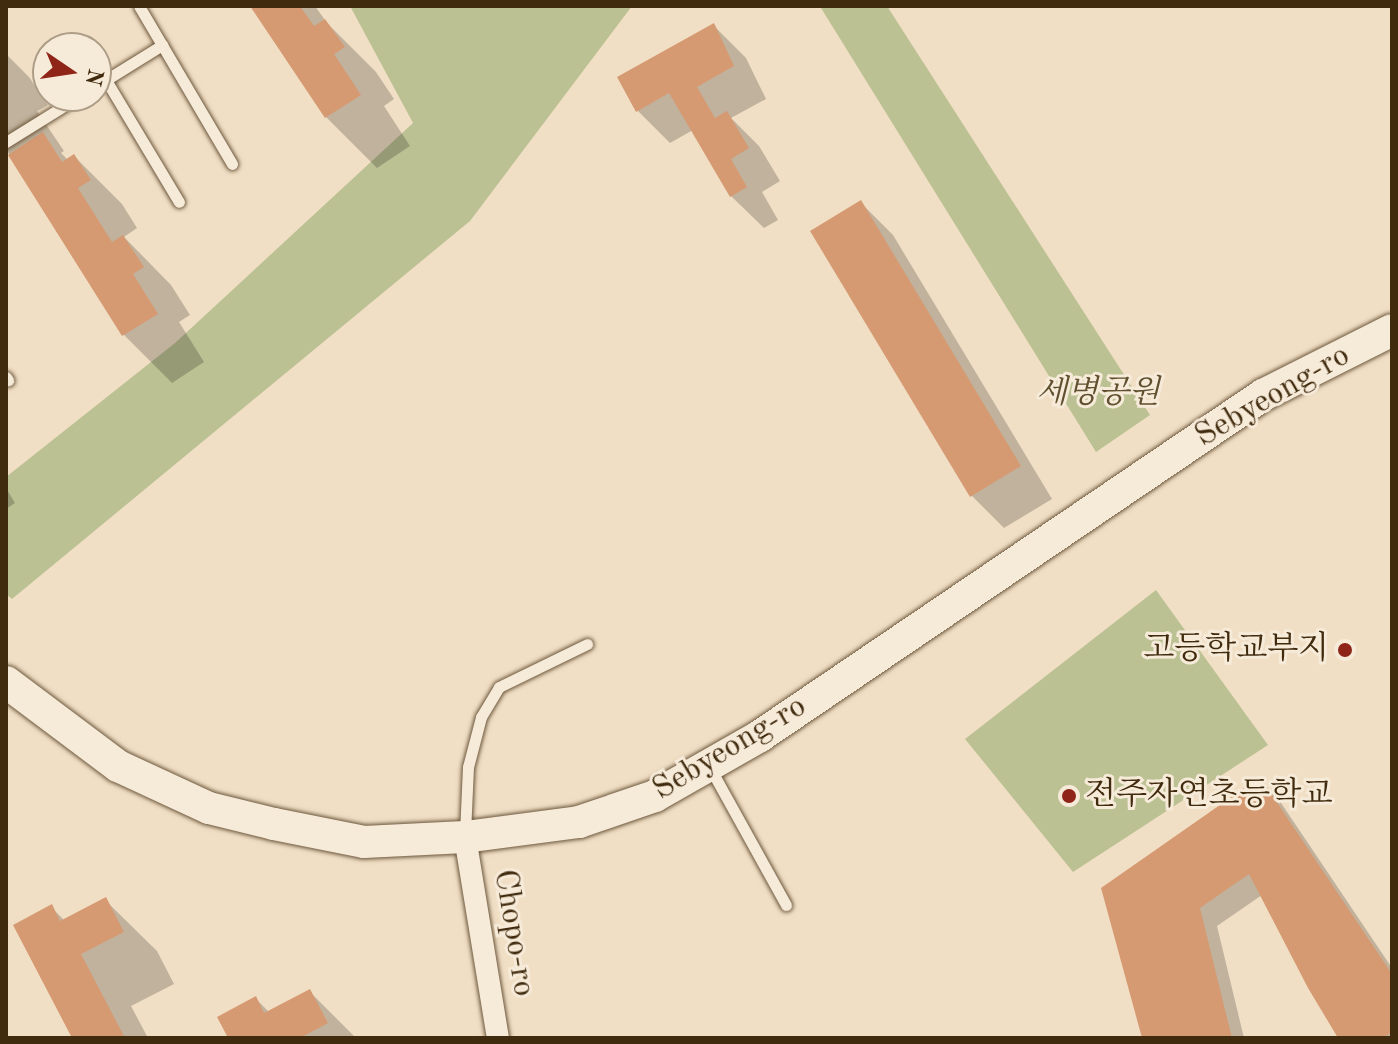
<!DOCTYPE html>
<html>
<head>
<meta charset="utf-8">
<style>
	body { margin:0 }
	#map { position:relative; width:1398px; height:1044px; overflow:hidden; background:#f1dfc5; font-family:"Old Standard TT","Noto Serif KR",serif }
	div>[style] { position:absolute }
	.green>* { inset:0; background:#bcc193 }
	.shadow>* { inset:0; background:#0003 }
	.building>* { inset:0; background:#d69a72 }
	.roads { filter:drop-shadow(0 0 2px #6d583c) drop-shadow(0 0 2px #6d583c) }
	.lane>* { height:11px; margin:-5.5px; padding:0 5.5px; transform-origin:5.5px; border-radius:5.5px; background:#f6ead9 }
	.street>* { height:22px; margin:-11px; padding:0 11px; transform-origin:11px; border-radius:11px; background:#f6ead9 }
	.secondary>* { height:32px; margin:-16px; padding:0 16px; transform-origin:16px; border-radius:16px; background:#f6ead9 }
	.dots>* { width:22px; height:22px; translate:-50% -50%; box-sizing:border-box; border:4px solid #f6ead9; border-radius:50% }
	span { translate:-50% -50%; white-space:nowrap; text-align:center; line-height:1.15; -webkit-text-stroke:6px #f6ead9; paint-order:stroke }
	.park-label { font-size:32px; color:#60502f; font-style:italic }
	.street-label { font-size:32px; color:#412b0e }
	.poi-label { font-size:32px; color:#412b0e }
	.right { translate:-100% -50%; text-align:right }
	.left { translate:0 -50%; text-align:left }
	.frame { position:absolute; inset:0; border:8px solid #412b0e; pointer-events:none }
	.north { position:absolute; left:32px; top:32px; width:80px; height:80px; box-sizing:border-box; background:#f6ead9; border:2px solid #ae9e88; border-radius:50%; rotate:103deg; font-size:22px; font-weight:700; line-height:32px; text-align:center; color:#412b0e }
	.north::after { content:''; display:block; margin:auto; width:28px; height:36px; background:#8f2418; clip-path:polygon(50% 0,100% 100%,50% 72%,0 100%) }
</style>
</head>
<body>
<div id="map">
	<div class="green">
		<i style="clip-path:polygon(350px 6px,632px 6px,470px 221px,12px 599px,6px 594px,6px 477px,175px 343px,413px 123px)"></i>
		<i style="clip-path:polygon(814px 6px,887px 6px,1150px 415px,1096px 452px,821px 8px)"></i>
		<i style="clip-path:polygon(1156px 590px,1268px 745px,1073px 872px,965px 739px)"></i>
	</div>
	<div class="shadow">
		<i style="clip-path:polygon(253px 6px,315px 6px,327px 23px,376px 72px,394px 99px,384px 106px,410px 146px,377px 168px,326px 117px)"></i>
		<i style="clip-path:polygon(714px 26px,746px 58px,766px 99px,731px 118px,759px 146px,780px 181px,762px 192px,778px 220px,764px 228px,731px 196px,693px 130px,670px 143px,637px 110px)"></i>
		<i style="clip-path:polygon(6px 54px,29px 77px,48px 105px,37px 111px,64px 151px,61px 153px,68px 160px,74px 156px,122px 204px,137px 228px,124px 237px,171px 285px,190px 315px,179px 322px,204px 362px,172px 383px,124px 335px,6px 149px)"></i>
		<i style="clip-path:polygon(861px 203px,893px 235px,1052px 499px,1004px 528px,972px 496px)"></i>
		<i style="clip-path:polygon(6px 488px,15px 503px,6px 509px)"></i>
		<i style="clip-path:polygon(1259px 779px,1277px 797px,1392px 968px,1392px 1038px,1341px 1038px,1262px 895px,1217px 926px,1244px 1038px,1144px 1038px,1104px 889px)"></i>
		<i style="clip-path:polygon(105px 900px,157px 951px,174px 984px,131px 1006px,148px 1038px,74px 1038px,51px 907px,65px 921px)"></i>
		<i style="clip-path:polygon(309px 991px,356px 1038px,231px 1038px,256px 999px,269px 1012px)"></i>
	</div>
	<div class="building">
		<i style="clip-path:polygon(250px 6px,300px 6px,314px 26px,325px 19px,345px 47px,334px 54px,361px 95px,325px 118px)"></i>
		<i style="clip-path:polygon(714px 23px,734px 66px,697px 87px,715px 118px,727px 111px,749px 148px,731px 159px,747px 187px,730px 197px,669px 93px,636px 112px,617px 77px)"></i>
		<i style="clip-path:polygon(43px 132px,62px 162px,74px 154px,91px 180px,78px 188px,112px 242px,123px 235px,144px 267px,133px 274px,158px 314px,122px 336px,8px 155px)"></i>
		<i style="clip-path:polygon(861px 200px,1021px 466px,970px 497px,810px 231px)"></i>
		<i style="clip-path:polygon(1260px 777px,1392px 974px,1392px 1032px,1383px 1038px,1338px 1038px,1308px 988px,1249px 874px,1200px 908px,1232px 1038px,1142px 1038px,1101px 888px)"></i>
		<i style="clip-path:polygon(106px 897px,124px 932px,81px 954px,125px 1038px,72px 1038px,13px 925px,52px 904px,60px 921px)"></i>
		<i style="clip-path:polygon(310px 989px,328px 1023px,300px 1038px,228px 1038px,217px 1017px,256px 996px,264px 1013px)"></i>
	</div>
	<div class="roads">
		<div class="lane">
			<i style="left:162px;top:45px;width:138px;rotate:59.5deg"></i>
			<i style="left:106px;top:80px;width:142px;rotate:59.1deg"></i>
			<i style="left:96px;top:86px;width:78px;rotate:-31.8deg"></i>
			<i style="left:162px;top:45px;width:45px;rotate:-120.5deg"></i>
			<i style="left:6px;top:142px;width:87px;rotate:-31.9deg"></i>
			<i style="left:6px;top:377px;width:4px;rotate:56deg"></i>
			<i style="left:709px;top:766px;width:159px;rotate:61deg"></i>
			<i style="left:465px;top:833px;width:66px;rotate:-87.4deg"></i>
			<i style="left:468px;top:767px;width:52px;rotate:-75.4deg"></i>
			<i style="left:481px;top:717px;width:35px;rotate:-59deg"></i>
			<i style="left:499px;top:687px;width:98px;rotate:-26deg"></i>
		</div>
		<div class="street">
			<i style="left:465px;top:837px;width:204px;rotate:80.7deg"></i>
		</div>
		<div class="secondary">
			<i style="left:6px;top:682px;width:140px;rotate:36.9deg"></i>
			<i style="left:118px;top:766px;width:100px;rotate:24.8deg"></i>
			<i style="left:209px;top:808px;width:67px;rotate:13.8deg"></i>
			<i style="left:274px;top:824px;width:92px;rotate:11.3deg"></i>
			<i style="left:364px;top:842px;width:101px;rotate:-2.8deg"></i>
			<i style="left:465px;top:837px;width:115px;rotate:-7.5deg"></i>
			<i style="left:579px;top:822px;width:80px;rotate:-18.9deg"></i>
			<i style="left:655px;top:796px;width:121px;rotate:-29.7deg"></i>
			<i style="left:760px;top:736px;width:608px;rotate:-34.13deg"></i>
			<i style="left:1263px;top:395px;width:144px;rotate:-26.7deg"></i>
		</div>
	</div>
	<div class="dots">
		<i style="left:1345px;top:650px;background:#8f2418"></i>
		<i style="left:1069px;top:796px;background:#8f2418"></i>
	</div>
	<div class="park-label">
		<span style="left:1098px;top:394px">세병공원</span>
	</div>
	<div class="street-label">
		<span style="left:1273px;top:397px;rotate:-30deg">Sebyeong-ro</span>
		<span style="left:730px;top:749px;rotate:-31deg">Sebyeong-ro</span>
		<span style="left:513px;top:933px;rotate:81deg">Chopo-ro</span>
	</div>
	<div class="poi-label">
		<span class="right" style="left:1329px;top:650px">고등학교부지</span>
		<span class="left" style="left:1085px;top:796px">전주자연초등학교</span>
	</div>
	<div class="frame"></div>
	<div class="north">N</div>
</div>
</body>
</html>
